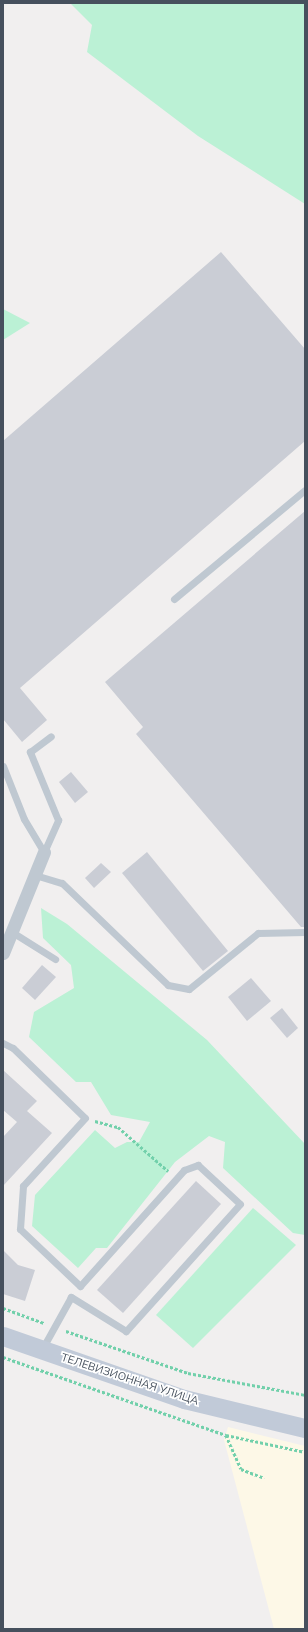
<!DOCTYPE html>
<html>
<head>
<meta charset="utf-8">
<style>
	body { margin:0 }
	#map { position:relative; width:308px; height:1632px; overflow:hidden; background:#f1efef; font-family:Mulish,sans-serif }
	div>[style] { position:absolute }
	.commercial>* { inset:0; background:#fdf8e7 }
	.green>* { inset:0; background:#bbf1d5 }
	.building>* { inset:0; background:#cacdd5 }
	.path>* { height:2.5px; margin-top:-1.25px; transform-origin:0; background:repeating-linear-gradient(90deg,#72d0ab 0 3px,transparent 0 5px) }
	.lane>* { height:7px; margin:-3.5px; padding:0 3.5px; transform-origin:3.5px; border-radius:3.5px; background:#bfc8d1 }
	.street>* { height:13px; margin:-6.5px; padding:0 6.5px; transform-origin:6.5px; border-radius:6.5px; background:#bfc8d1 }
	.secondary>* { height:19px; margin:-9.5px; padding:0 9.5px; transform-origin:9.5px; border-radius:9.5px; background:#c1cad8 }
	span { translate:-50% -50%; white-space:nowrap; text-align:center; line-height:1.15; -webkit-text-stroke:3.5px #fff; paint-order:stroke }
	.street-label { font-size:11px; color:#46505d }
	.frame { position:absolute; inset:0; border:4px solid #46505d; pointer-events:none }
</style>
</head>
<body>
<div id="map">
	<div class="commercial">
		<i style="clip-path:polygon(228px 1427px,305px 1446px,305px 1629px,274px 1629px,224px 1440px)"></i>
	</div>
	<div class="green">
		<i style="clip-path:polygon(70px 3px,304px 3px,305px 204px,198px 136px,87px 52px,92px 25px)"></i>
		<i style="clip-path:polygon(3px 309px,30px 323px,3px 340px)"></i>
		<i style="clip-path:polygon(41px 908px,67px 924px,207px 1040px,305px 1144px,305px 1235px,293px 1233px,223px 1168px,225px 1142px,209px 1136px,175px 1162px,107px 1248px,96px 1248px,78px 1268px,32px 1226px,35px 1195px,95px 1130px,115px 1148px,127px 1142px,139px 1142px,150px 1122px,111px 1115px,91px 1082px,76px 1082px,29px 1037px,34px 1012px,74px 988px,71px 965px,43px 938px)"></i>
		<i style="clip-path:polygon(253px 1208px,296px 1245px,193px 1348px,156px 1315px)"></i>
	</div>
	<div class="building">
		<i style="clip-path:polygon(221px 252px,305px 349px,305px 441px,20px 688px,47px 720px,22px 742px,3px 719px,3px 441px)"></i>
		<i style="clip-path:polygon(305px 511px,305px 927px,301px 927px,136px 734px,143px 727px,105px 682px)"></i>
		<i style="clip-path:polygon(71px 772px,88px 792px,75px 803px,59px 782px)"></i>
		<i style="clip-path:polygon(147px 852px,228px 951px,203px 971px,122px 873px)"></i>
		<i style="clip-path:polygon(101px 863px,111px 872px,94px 888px,85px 878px)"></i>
		<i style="clip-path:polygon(42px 965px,56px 977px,35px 1000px,22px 988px)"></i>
		<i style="clip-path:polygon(251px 978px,271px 1001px,247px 1021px,228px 997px)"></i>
		<i style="clip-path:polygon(282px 1008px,298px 1028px,287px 1038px,270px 1018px)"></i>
		<i style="clip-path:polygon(3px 1070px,37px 1101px,27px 1111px,52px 1133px,3px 1186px,3px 1137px,17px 1122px,3px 1110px)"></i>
		<i style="clip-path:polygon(196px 1181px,221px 1204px,123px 1313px,97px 1290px)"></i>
		<i style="clip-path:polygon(3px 1250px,18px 1265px,35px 1270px,25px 1301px,3px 1294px)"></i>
	</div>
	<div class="path">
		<i style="left:95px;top:1121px;width:24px;rotate:15deg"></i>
		<i style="left:118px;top:1127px;width:67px;rotate:41.3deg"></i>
		<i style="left:3px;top:1308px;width:44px;rotate:20.1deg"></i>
		<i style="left:66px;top:1331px;width:129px;rotate:19deg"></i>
		<i style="left:188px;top:1373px;width:119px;rotate:10.6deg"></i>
		<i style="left:3px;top:1357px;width:236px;rotate:19.3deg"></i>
		<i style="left:226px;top:1435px;width:81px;rotate:12.1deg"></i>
		<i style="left:226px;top:1435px;width:37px;rotate:66deg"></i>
		<i style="left:241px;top:1469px;width:25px;rotate:21deg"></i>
	</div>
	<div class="lane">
		<i style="left:174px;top:599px;width:170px;rotate:-39.8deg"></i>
		<i style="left:3px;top:766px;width:57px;rotate:68.4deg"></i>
		<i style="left:24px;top:819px;width:39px;rotate:59deg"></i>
		<i style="left:44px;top:852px;width:35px;rotate:-66deg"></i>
		<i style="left:58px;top:820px;width:74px;rotate:-112.4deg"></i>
		<i style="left:30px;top:752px;width:26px;rotate:-37deg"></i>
		<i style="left:35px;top:875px;width:28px;rotate:17deg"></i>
		<i style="left:62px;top:883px;width:147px;rotate:43.9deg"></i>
		<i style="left:168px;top:985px;width:21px;rotate:11deg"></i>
		<i style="left:189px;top:989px;width:89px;rotate:-39.1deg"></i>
		<i style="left:258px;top:933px;width:47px;rotate:-1.2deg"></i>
		<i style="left:12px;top:932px;width:51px;rotate:32.1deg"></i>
		<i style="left:3px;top:1043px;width:11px;rotate:27deg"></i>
		<i style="left:13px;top:1048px;width:100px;rotate:44.2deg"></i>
		<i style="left:85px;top:1118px;width:92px;rotate:132.4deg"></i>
		<i style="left:23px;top:1186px;width:43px;rotate:94deg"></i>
		<i style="left:20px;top:1229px;width:83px;rotate:43.5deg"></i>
		<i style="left:80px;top:1286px;width:156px;rotate:-48.1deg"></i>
		<i style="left:184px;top:1170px;width:15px;rotate:-20deg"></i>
		<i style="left:198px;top:1165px;width:57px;rotate:42.9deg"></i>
		<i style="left:240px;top:1204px;width:171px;rotate:131.9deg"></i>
		<i style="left:126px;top:1331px;width:65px;rotate:-148.3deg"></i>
		<i style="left:71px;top:1297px;width:60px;rotate:119.1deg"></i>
	</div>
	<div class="street">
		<i style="left:3px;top:953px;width:109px;rotate:-67.9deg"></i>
	</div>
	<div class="secondary">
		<i style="left:3px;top:1336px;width:192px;rotate:19.2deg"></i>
		<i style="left:184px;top:1399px;width:124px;rotate:13.5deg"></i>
	</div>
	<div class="street-label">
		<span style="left:130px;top:1379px;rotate:18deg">ТЕЛЕВИЗИОННАЯ УЛИЦА</span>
	</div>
	<div class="frame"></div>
</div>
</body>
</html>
